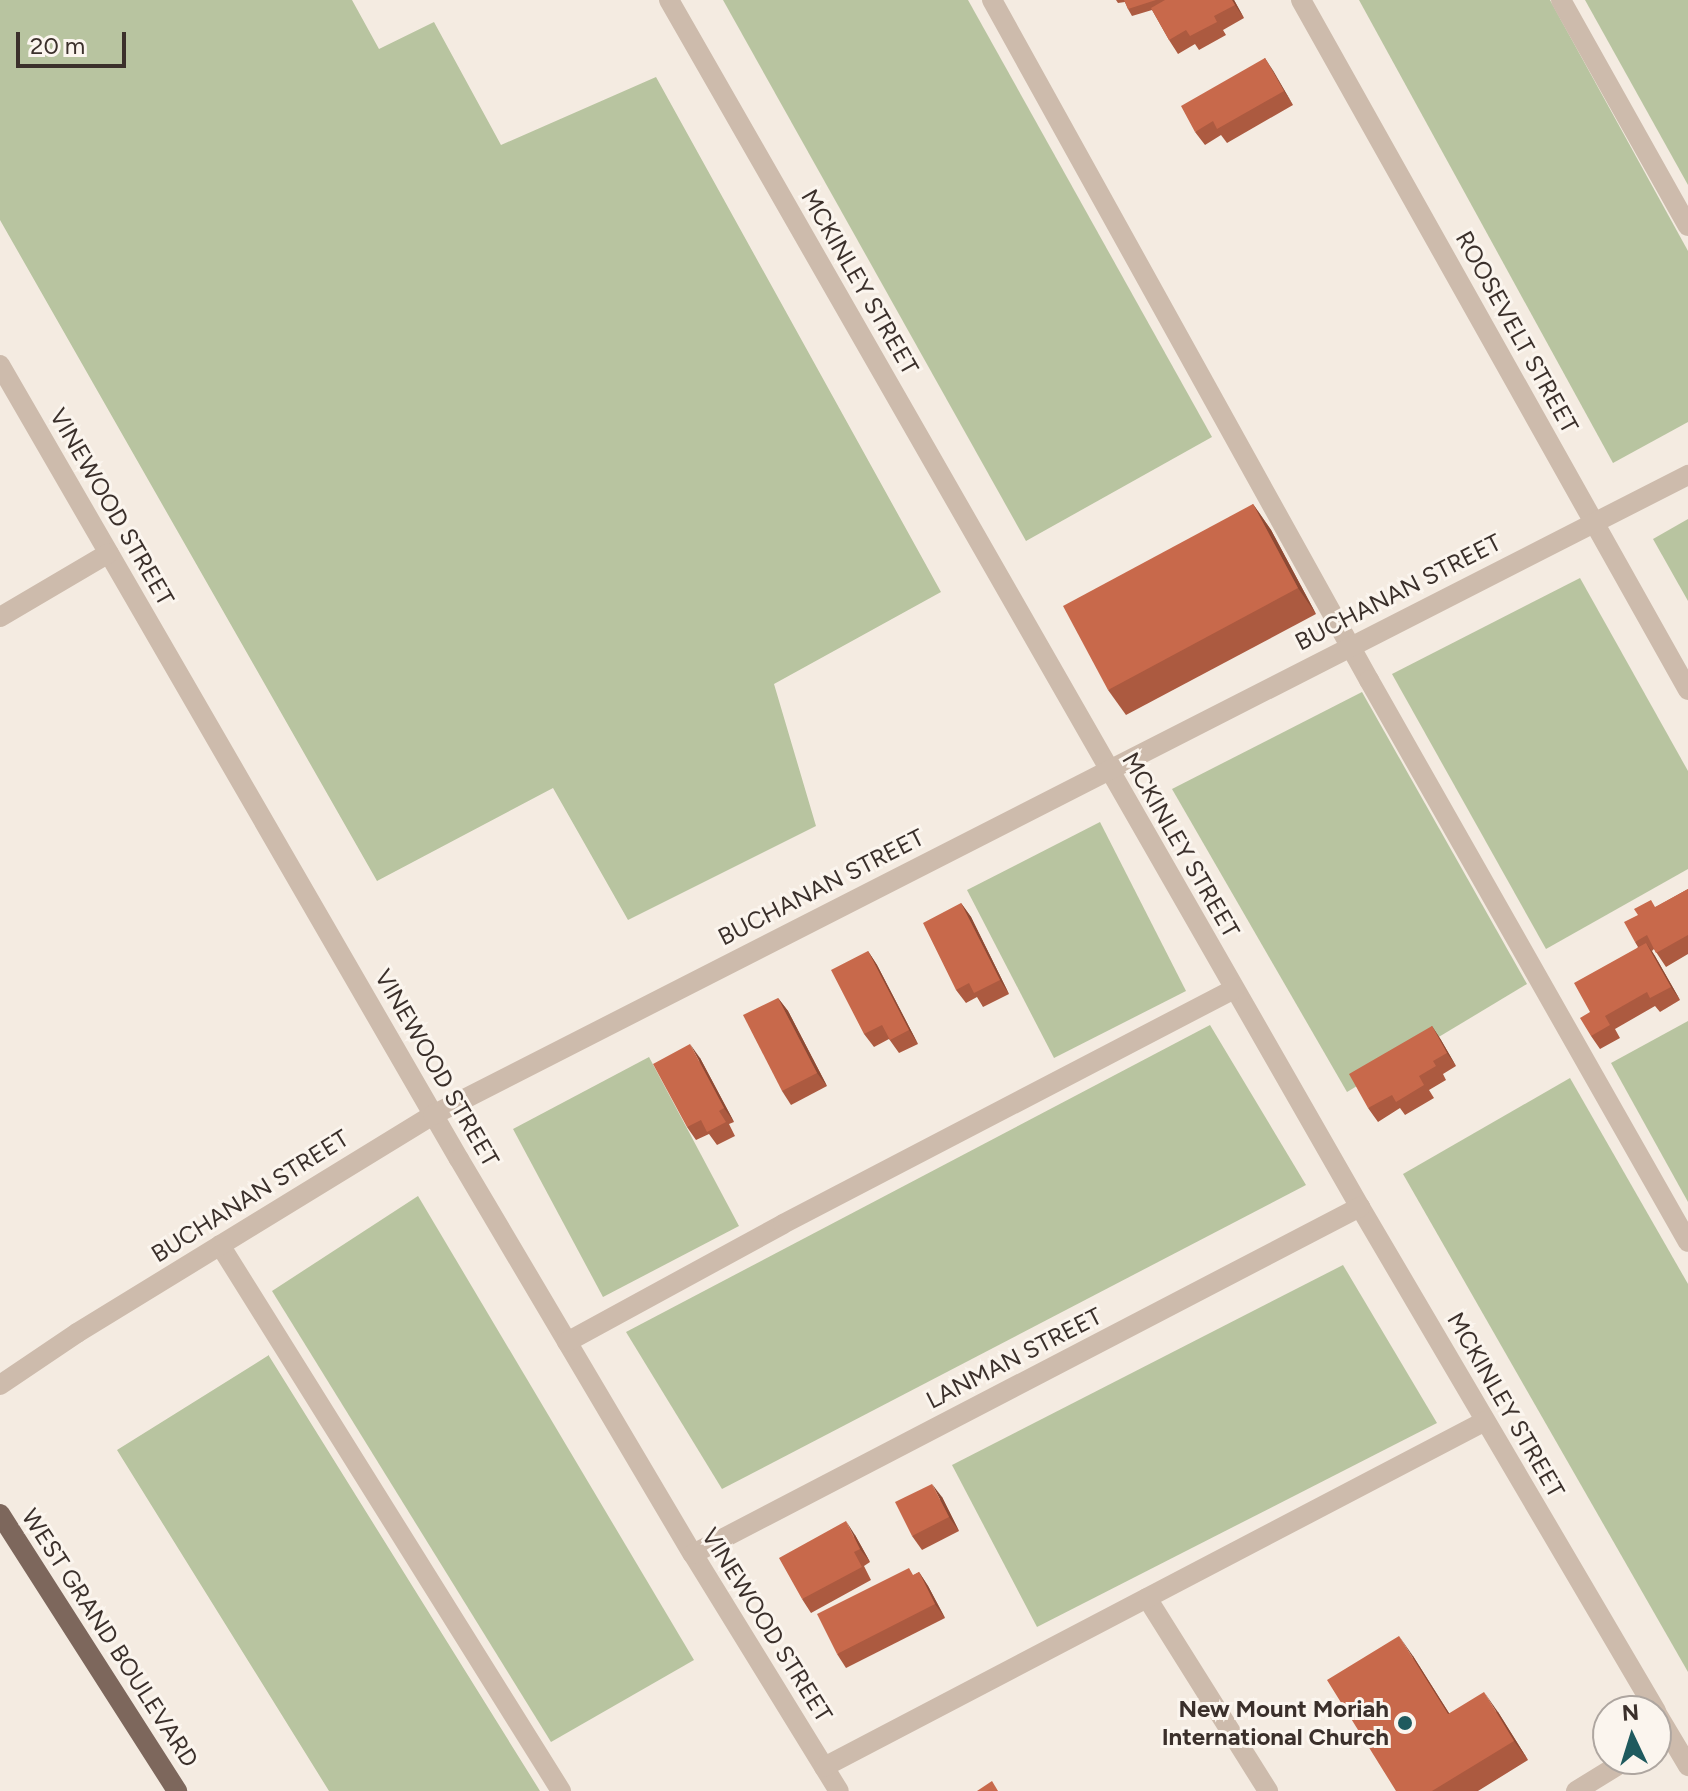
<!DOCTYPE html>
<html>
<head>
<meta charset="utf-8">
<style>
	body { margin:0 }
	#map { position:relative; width:1688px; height:1791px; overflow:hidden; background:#f4ebe1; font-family:Figtree,sans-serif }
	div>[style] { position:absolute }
	.green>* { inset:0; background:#b8c4a0 }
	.minor>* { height:20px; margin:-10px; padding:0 10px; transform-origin:10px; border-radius:10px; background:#cdbbac }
	.major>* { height:20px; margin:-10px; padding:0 10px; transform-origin:10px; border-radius:10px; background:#7d675c }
	.wall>* { inset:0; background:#ac5a40 }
	.shaded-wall>* { inset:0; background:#8c4a34 }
	.building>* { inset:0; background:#c8694b }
	.dots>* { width:22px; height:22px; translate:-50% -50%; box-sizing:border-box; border:4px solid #fbf5ee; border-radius:50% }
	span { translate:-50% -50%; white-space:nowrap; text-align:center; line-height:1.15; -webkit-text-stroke:6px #fbf5ee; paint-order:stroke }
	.street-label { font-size:24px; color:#3b302b }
	.poi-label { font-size:24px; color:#3b302b; font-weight:700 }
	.right { translate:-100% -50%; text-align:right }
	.north { position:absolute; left:1592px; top:1695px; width:80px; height:80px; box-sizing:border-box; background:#fbf5ee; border:2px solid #aea6a0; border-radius:50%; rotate:356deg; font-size:22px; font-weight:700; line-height:32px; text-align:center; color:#3b302b }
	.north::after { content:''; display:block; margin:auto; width:28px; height:36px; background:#1f5a5e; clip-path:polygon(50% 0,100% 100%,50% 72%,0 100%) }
	.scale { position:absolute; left:16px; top:32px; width:110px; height:36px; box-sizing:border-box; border:4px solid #3b302b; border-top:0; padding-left:10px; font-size:24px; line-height:28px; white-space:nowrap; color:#3b302b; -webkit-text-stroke:6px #fbf5ee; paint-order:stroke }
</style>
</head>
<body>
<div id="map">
	<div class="green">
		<i style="clip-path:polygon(0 0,352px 0,379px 49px,434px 22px,501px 145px,656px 77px,941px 592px,774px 684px,816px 826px,628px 920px,553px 788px,377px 881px,0 220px)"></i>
		<i style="clip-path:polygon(723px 0,968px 0,1212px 437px,1026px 541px)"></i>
		<i style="clip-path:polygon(1359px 0,1550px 0,1688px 251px,1688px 422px,1613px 463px)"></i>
		<i style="clip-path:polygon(1585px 0,1688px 0,1688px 185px)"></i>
		<i style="clip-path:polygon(1688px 519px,1688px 601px,1653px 539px)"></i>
		<i style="clip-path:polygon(1580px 578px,1688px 771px,1688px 869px,1546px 949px,1392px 674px)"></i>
		<i style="clip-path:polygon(1362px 692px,1527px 984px,1347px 1092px,1172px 789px)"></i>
		<i style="clip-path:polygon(1100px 822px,1186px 991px,1054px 1058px,967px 890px)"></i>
		<i style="clip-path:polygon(1688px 1021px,1688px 1202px,1611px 1063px)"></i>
		<i style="clip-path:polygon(1210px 1025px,1306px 1185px,722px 1489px,626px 1332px)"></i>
		<i style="clip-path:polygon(649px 1057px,739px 1226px,603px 1297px,513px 1129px)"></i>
		<i style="clip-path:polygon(1570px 1078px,1688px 1284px,1688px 1672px,1403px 1174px)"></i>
		<i style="clip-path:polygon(418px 1196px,694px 1660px,551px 1742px,272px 1291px)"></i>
		<i style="clip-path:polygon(1343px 1265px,1437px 1423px,1037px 1627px,952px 1465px)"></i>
		<i style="clip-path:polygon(269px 1355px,269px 1356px,540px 1791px,329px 1791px,117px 1450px)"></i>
	</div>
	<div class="minor">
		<i style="left:669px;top:0;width:1391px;rotate:60.21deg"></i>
		<i style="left:1360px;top:1207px;width:584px;rotate:59.57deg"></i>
		<i style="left:992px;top:0;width:778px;rotate:61deg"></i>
		<i style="left:1369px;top:680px;width:646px;rotate:60.42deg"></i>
		<i style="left:1301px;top:0;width:791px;rotate:60.71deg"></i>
		<i style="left:1561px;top:0;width:259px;rotate:60.7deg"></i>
		<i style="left:0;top:365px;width:917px;rotate:59.97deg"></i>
		<i style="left:459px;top:1159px;width:459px;rotate:59.4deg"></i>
		<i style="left:693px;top:1554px;width:278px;rotate:58.4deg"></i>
		<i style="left:0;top:617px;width:126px;rotate:-30.4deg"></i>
		<i style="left:220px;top:1245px;width:644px;rotate:58.01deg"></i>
		<i style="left:567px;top:1342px;width:246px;rotate:-28.6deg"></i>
		<i style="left:783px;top:1224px;width:509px;rotate:-27.52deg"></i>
		<i style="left:0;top:1385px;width:93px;rotate:-34deg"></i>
		<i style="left:77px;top:1333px;width:417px;rotate:-31.5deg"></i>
		<i style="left:433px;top:1115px;width:1409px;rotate:-27.02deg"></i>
		<i style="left:693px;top:1554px;width:752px;rotate:-27.49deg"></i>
		<i style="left:1147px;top:1598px;width:228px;rotate:57.9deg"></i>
		<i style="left:1656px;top:1712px;width:63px;rotate:59.3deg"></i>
		<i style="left:824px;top:1767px;width:746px;rotate:-27.63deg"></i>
		<i style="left:1576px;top:1791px;width:61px;rotate:-31.6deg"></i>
	</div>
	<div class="major">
		<i style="left:0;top:1514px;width:329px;rotate:57.4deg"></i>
	</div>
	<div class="wall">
		<i style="clip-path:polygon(1116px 0,1234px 0,1244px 18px,1223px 30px,1226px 35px,1199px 50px,1195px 44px,1178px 54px,1169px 40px,1152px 10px,1132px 16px,1128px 9px,1125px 2px,1118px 3px)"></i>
		<i style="clip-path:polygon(1265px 58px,1293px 105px,1227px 143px,1221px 135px,1205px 145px,1195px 132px)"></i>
		<i style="clip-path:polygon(1253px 504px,1271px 530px,1316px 614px,1126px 715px,1108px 690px)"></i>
		<i style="clip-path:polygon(1688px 889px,1688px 954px,1666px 967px,1654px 949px,1652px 951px,1680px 1000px,1660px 1012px,1655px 1006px,1615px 1029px,1620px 1038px,1600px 1049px,1591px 1036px,1590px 1012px,1638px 947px,1635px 942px,1656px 907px)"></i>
		<i style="clip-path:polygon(961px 903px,971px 917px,1009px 994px,983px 1007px,977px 997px,966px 1003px,956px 990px)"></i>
		<i style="clip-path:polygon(868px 951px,877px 965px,918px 1044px,899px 1053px,889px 1039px,874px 1047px,864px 1034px)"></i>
		<i style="clip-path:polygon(778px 998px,788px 1011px,827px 1086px,791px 1105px,782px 1091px)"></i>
		<i style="clip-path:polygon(1432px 1026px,1441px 1040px,1456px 1066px,1443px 1074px,1446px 1080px,1429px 1090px,1434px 1098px,1405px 1115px,1400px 1108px,1378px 1122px,1368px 1108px)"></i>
		<i style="clip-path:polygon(700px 1058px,734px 1122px,729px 1124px,735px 1136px,717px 1145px,709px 1134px,696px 1140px,687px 1127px)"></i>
		<i style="clip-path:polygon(942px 1497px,959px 1531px,922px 1550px,912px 1536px)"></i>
		<i style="clip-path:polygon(855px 1535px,870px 1562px,864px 1566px,871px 1580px,811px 1613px,802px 1599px)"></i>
		<i style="clip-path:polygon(919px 1572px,928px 1586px,945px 1618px,846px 1668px,837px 1654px,914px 1575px)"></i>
		<i style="clip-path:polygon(1413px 1656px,1449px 1713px,1498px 1712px,1528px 1760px,1478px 1791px,1396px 1791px)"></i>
	</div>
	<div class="shaded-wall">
		<i style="clip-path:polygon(1232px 0,1234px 0,1244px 18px,1235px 5px)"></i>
		<i style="clip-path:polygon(1265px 58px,1274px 72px,1293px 105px,1284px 91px)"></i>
		<i style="clip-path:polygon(1253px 504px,1271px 530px,1316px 614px,1298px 588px)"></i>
		<i style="clip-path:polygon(961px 903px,971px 917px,1009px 994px,1000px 980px)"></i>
		<i style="clip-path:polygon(1646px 943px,1655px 956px,1680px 1000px,1671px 987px)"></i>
		<i style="clip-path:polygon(868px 951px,877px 965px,918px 1044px,909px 1030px)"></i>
		<i style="clip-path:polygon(778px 998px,788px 1011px,827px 1086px,817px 1073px)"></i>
		<i style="clip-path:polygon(1432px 1026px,1441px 1040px,1456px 1066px,1447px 1053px)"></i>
		<i style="clip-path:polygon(690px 1044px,700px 1058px,734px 1122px,724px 1108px)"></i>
		<i style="clip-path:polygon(932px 1484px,942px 1497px,959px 1531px,949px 1517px)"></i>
		<i style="clip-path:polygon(846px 1521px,855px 1535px,870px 1562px,860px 1549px)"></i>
		<i style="clip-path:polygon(919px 1572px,928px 1586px,945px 1618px,935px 1604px)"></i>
		<i style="clip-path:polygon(1399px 1636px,1413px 1656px,1462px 1734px,1448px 1714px)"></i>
		<i style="clip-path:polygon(1484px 1692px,1498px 1712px,1528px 1760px,1514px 1741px)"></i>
	</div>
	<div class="building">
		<i style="clip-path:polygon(1124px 0,1156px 0,1128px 9px)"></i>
		<i style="clip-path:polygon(1165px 0,1232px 0,1235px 5px,1214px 16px,1217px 22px,1190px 36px,1186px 30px,1169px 40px,1151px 8px)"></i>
		<i style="clip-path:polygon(1265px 58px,1284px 91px,1217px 129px,1213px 121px,1195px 132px,1181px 106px)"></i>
		<i style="clip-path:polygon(1253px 504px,1298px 588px,1108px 690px,1063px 606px)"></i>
		<i style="clip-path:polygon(1688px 889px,1688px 935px,1656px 953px,1647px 935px,1635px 942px,1624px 922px,1638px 915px,1634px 909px,1651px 900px,1655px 907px)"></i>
		<i style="clip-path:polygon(961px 903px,1000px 980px,974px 993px,969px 983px,956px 990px,923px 923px)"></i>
		<i style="clip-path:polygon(1646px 943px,1671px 987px,1650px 998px,1647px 992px,1605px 1016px,1610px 1025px,1591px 1036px,1580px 1018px,1590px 1012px,1574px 983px)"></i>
		<i style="clip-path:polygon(868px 951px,909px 1030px,890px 1040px,882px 1025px,864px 1034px,831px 970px)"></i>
		<i style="clip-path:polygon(778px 998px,817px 1073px,782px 1091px,743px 1015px)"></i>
		<i style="clip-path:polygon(1432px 1026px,1447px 1053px,1433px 1061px,1436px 1066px,1419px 1076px,1424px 1085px,1396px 1102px,1392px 1095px,1368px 1108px,1349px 1074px)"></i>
		<i style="clip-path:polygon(690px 1044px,724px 1108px,719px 1111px,726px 1122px,707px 1132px,701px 1120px,687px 1127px,653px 1064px)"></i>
		<i style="clip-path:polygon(932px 1484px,949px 1517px,912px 1536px,895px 1502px)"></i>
		<i style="clip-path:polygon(846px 1521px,860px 1549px,854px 1552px,862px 1567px,802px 1599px,779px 1558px)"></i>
		<i style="clip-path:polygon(909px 1568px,913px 1575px,919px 1572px,935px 1604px,837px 1654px,817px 1614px)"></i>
		<i style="clip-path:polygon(1399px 1636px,1448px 1714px,1484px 1692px,1514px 1741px,1432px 1791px,1396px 1791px,1327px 1680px)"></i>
		<i style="clip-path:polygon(992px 1781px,998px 1791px,977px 1791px)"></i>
	</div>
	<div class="dots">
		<i style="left:1405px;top:1723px;background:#1f5a5e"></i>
	</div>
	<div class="street-label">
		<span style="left:860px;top:282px;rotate:60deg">MCKINLEY STREET</span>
		<span style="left:1517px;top:332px;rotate:61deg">ROOSEVELT STREET</span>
		<span style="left:112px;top:507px;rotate:60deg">VINEWOOD STREET</span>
		<span style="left:1398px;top:592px;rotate:-27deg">BUCHANAN STREET</span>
		<span style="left:1181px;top:845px;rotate:60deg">MCKINLEY STREET</span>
		<span style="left:821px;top:887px;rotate:-27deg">BUCHANAN STREET</span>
		<span style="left:437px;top:1068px;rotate:60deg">VINEWOOD STREET</span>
		<span style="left:250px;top:1196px;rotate:-32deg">BUCHANAN STREET</span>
		<span style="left:1014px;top:1358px;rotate:-27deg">LANMAN STREET</span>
		<span style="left:1506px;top:1405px;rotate:60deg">MCKINLEY STREET</span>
		<span style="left:767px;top:1625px;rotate:58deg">VINEWOOD STREET</span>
		<span style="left:110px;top:1638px;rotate:57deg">WEST GRAND BOULEVARD</span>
	</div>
	<div class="poi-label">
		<span class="right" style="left:1389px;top:1723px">New Mount Moriah<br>International Church</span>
	</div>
	<div class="north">N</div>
	<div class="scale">20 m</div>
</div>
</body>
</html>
